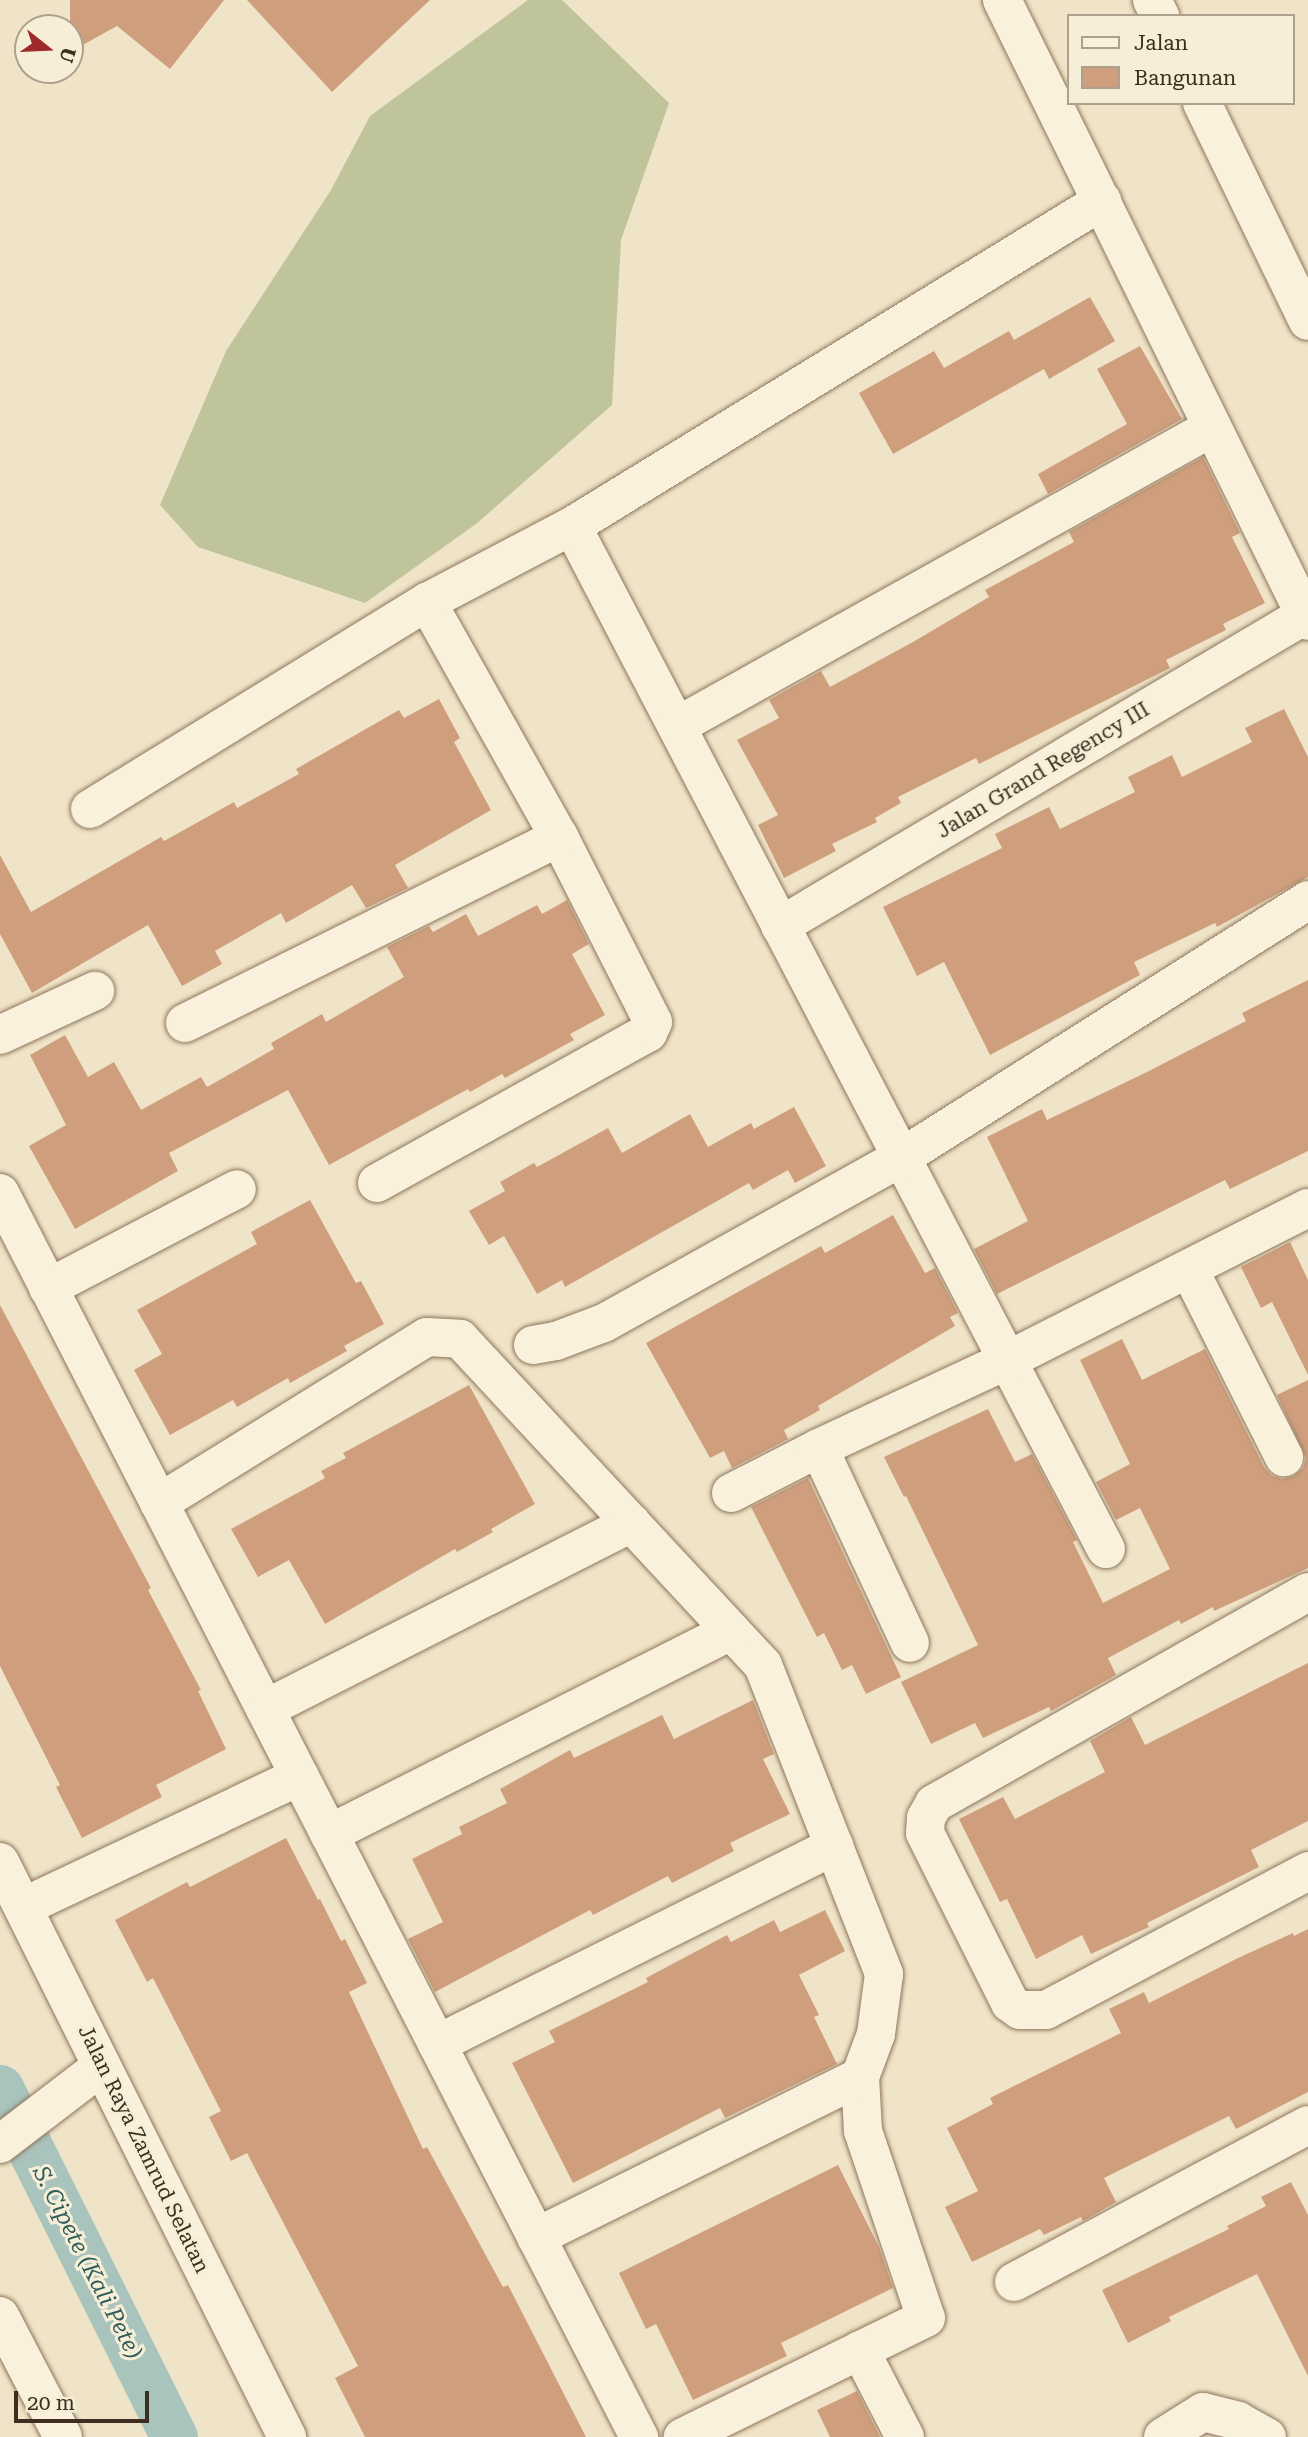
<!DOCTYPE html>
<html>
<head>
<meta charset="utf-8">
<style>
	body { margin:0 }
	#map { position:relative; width:1308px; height:2437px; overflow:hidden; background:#f0e4c8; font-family:"Roboto Serif",serif }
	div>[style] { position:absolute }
	.cemetery>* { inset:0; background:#bfc49a }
	.canal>* { height:47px; margin:-23.5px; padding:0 23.5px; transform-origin:23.5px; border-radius:23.5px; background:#a9c4bc }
	.building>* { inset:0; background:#cf9f7d }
	.roads { filter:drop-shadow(0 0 2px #8d765c) drop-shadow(0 0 2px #8d765c) }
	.street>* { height:38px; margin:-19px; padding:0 19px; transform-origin:19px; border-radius:19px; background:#faf1dc }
	.secondary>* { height:38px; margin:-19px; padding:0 19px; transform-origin:19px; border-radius:19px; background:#faf1dc }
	span { translate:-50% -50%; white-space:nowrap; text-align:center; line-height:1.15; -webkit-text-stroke:6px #f7eed8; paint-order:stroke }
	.street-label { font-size:21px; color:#3d2e20 }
	.water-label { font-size:23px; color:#2f5d5a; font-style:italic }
	.legend { position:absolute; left:1067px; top:14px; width:228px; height:91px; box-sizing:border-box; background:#f7eed8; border:2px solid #ada18e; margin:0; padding:9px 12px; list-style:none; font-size:21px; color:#3d2e20 }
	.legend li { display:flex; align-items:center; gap:14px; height:35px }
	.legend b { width:35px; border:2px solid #ada18e }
	.north { position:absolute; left:14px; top:14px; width:70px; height:70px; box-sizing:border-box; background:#f7eed8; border:2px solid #ada18e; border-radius:50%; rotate:108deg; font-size:19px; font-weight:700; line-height:28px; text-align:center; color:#3d2e20 }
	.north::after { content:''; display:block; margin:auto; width:24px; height:32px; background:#9e2a2b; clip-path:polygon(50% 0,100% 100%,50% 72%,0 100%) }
	.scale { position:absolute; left:14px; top:2391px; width:135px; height:32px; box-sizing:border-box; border:4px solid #3d2e20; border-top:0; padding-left:9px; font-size:21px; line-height:24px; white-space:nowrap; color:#3d2e20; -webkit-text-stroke:5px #f7eed8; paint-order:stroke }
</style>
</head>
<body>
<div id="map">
	<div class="cemetery">
		<i style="clip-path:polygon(528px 0,562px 0,669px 103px,621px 240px,612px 405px,476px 524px,365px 603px,198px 547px,160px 505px,226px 351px,331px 190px,370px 116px)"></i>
	</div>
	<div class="canal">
		<i style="left:0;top:2088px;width:390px;rotate:63.5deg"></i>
	</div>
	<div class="building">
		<i style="clip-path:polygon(70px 0,224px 0,170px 69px,117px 26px,70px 52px)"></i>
		<i style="clip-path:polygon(247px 0,430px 0,332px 92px)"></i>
		<i style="clip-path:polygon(1090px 297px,1115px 341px,1049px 379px,1044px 369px,893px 454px,859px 393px,934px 351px,944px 368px,1009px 331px,1014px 340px)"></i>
		<i style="clip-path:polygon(1140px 346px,1182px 419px,1048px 494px,1038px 474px,1127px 424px,1097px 369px)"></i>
		<i style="clip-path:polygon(1203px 457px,1240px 533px,1232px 537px,1265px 603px,1223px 624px,1226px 630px,1166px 660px,1170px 668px,979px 764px,976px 758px,898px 797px,901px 803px,875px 818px,877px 822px,832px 844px,836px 851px,784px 878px,758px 825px,778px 815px,737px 740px,779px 718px,769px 700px,821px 671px,830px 687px,913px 642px,989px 597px,985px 590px,1074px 542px,1069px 532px)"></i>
		<i style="clip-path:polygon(439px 699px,460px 738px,454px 742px,491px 810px,395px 865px,408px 888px,366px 908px,352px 885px,286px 923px,281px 913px,215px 951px,222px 964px,182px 986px,148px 925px,32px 993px,0 934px,0 855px,31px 912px,161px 837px,164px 841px,234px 802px,237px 808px,299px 774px,296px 769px,399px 710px,404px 718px)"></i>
		<i style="clip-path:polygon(1284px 709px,1308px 757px,1308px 877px,1217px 927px,1215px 923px,1134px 962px,1140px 975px,990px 1055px,944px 962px,917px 976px,883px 907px,1002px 848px,995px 834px,1049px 807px,1060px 829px,1135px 792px,1128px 777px,1172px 755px,1182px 777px,1252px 742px,1245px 728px)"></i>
		<i style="clip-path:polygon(567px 900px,589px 944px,572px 954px,605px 1015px,570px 1034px,574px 1040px,505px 1078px,502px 1074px,470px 1092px,468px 1089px,329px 1165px,288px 1090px,169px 1153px,178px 1171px,75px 1229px,29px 1146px,66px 1125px,30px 1055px,65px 1035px,88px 1077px,114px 1062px,141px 1110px,201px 1077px,207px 1087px,274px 1049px,271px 1043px,322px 1014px,326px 1022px,404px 977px,387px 947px,429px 926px,433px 932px,466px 914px,478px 936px,537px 905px,542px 914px)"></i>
		<i style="clip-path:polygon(1308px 980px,1308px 1151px,1230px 1189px,1225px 1180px,997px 1294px,974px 1249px,1028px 1221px,987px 1137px,1042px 1109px,1047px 1120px,1147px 1072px,1246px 1021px,1242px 1013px)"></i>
		<i style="clip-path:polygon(794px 1107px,826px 1166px,795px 1183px,788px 1170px,753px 1190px,749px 1183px,565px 1287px,562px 1280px,537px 1294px,504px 1236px,489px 1245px,469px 1211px,505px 1191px,500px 1182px,534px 1163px,537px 1167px,608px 1128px,622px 1153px,690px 1114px,708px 1147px,751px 1123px,754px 1129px)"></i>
		<i style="clip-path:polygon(310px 1200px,356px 1283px,361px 1281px,384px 1324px,344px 1346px,347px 1351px,290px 1383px,288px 1378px,237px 1407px,233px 1400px,170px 1435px,134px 1370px,162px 1354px,137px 1310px,257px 1244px,251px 1232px)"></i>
		<i style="clip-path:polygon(893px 1215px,925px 1273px,935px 1268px,958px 1313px,950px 1317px,955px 1326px,818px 1406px,820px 1410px,784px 1430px,788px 1439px,732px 1468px,724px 1451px,710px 1458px,646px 1343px,821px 1246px,825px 1253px)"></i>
		<i style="clip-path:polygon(1290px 1242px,1308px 1280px,1308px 1375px,1272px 1302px,1261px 1308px,1241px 1267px)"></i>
		<i style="clip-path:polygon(0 1305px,151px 1588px,148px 1590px,201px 1690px,198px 1691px,226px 1749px,156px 1785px,162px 1797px,82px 1838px,56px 1787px,60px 1785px,0 1666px)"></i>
		<i style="clip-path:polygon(1122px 1339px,1142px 1380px,1205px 1349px,1264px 1467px,1271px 1475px,1282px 1479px,1294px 1476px,1303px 1468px,1306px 1458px,1277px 1395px,1308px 1380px,1308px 1568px,1214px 1611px,1213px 1607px,1181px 1624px,1179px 1620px,1108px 1658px,1116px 1675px,1051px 1711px,1049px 1707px,983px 1738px,975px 1723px,931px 1744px,901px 1682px,978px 1645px,906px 1496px,904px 1497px,884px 1457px,988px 1409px,1015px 1462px,1032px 1454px,1077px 1540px,1073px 1542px,1103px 1603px,1170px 1569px,1140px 1508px,1116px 1520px,1096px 1482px,1130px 1464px,1080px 1360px)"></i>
		<i style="clip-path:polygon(469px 1385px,535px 1504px,491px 1529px,493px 1532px,457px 1552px,455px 1549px,325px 1624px,289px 1560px,258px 1577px,231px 1529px,325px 1478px,321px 1471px,346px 1458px,343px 1453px)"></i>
		<i style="clip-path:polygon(808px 1478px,901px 1677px,866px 1694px,852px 1665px,842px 1670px,824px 1633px,817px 1637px,751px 1507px)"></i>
		<i style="clip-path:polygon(1308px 1663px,1308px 1821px,1251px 1850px,1259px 1867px,1147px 1923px,1149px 1927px,1091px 1954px,1082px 1935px,1036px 1959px,1007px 1899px,1000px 1902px,959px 1819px,1003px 1797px,1015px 1819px,1105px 1772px,1090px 1741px,1131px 1717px,1145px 1745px)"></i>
		<i style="clip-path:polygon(753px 1700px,774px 1754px,763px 1759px,790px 1814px,730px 1843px,734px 1851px,672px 1883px,668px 1876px,593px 1915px,590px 1910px,435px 1992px,408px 1939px,443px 1922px,412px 1859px,462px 1834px,459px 1827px,507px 1803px,500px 1789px,570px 1750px,574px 1758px,662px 1715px,674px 1739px)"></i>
		<i style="clip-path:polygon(286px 1838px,318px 1900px,320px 1899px,341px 1941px,345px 1939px,367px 1983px,349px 1992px,423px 2149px,427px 2147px,503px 2287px,508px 2285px,586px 2437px,365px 2437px,335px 2378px,358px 2366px,247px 2153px,231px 2161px,209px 2117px,221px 2111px,153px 1978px,147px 1982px,115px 1920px,187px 1882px,190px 1887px)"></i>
		<i style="clip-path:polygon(825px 1910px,845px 1951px,799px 1975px,819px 2015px,814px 2017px,837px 2064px,725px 2118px,720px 2108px,573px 2183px,512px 2063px,555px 2042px,549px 2031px,648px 1982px,646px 1978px,727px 1935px,731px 1942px,774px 1920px,780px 1932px)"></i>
		<i style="clip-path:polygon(1308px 1929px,1308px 2092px,1236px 2129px,1229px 2116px,1104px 2178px,1116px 2202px,1083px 2221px,1081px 2217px,1044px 2235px,1040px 2229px,972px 2262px,945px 2207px,978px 2191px,947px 2128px,993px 2104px,990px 2098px,1121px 2033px,1109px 2009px,1144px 1992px,1149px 2003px,1238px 1958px,1293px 1933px,1294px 1936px)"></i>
		<i style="clip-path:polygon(838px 2165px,879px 2247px,893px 2288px,781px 2343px,787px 2356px,693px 2400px,656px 2324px,646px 2329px,619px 2273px)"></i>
		<i style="clip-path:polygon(1291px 2182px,1308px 2215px,1308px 2376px,1257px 2274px,1169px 2317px,1171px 2321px,1128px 2343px,1102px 2290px,1229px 2229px,1227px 2226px,1266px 2206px,1261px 2197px)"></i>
		<i style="clip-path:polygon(857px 2391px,880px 2437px,830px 2437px,817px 2410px)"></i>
	</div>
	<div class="roads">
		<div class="street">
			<i style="left:1002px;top:0;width:692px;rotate:63.77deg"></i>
			<i style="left:1152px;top:0;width:18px;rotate:63deg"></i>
			<i style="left:1202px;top:103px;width:242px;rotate:64.1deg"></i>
			<i style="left:572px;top:526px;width:1154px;rotate:62.44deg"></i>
			<i style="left:677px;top:726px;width:612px;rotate:-29.16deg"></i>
			<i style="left:90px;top:809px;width:395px;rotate:-31.6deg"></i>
			<i style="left:780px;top:926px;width:610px;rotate:-30.64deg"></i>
			<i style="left:185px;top:1023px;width:418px;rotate:-26.4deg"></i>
			<i style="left:0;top:1035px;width:105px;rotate:-24.9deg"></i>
			<i style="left:377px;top:1183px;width:310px;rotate:-29deg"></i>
			<i style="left:648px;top:1033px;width:12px;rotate:-66deg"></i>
			<i style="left:653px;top:1022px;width:208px;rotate:-116.9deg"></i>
			<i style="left:559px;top:837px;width:270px;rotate:-119.3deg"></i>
			<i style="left:427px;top:602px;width:164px;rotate:-27.7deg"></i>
			<i style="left:572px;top:526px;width:622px;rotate:-31.52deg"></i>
			<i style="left:0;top:1193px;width:1399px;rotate:62.81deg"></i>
			<i style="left:1189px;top:1269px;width:211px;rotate:63.2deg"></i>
			<i style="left:48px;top:1288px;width:213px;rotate:-27.6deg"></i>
			<i style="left:533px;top:1345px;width:23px;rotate:-10deg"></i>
			<i style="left:556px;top:1341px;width:51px;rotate:-20.6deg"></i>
			<i style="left:604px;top:1323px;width:341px;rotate:-29.1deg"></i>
			<i style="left:902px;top:1157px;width:481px;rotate:-32.3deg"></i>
			<i style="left:819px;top:1448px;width:215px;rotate:65deg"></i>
			<i style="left:731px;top:1493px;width:99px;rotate:-27.1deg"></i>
			<i style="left:819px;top:1448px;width:208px;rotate:-25deg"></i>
			<i style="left:1008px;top:1360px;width:336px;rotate:-26.9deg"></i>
			<i style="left:159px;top:1503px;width:315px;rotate:-31.8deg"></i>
			<i style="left:427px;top:1337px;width:33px;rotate:3deg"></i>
			<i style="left:460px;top:1339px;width:445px;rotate:47.1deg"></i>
			<i style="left:763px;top:1665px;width:332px;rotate:68.6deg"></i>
			<i style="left:884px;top:1974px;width:61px;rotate:97.6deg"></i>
			<i style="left:876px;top:2034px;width:46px;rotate:110.4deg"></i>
			<i style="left:860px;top:2077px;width:54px;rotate:86.8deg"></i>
			<i style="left:863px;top:2131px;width:197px;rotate:71.4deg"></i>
			<i style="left:926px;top:2318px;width:271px;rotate:153.9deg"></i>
			<i style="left:1308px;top:1592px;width:430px;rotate:150.5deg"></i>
			<i style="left:934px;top:1804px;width:16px;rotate:120deg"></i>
			<i style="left:926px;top:1818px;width:15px;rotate:94deg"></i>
			<i style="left:925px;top:1833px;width:190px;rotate:63.4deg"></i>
			<i style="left:1010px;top:2003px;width:12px;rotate:35deg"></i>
			<i style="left:1020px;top:2010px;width:26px"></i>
			<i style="left:1046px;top:2010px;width:297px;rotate:-27.9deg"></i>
			<i style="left:265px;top:1709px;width:411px;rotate:-26.9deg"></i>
			<i style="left:329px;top:1834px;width:450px;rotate:-26.8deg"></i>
			<i style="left:23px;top:1907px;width:306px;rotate:-25.3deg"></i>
			<i style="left:437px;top:2044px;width:444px;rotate:-26.5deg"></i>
			<i style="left:0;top:2144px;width:128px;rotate:-37.4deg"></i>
			<i style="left:536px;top:2237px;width:361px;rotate:-26.3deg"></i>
			<i style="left:1014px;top:2282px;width:333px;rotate:-28.1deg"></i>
			<i style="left:0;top:2316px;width:136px;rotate:62.5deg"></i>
			<i style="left:860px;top:2350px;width:98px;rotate:62.7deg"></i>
			<i style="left:1163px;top:2437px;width:47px;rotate:-32deg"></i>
			<i style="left:1203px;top:2412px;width:36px;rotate:14deg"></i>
			<i style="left:1238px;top:2421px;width:33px;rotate:29deg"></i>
		</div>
		<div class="secondary">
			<i style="left:0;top:1862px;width:643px;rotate:63.47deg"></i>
		</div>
	</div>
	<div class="street-label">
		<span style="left:1043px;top:770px;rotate:-31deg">Jalan Grand Regency III</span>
		<span style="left:144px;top:2149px;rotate:64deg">Jalan Raya Zamrud Selatan</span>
	</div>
	<div class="water-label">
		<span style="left:87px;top:2263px;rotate:63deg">S. Cipete (Kali Pete)</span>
	</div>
	<ul class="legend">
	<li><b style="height:9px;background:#faf1dc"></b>Jalan</li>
	<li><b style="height:19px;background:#cf9f7d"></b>Bangunan</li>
	</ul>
	<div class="north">U</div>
	<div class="scale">20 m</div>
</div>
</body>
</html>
